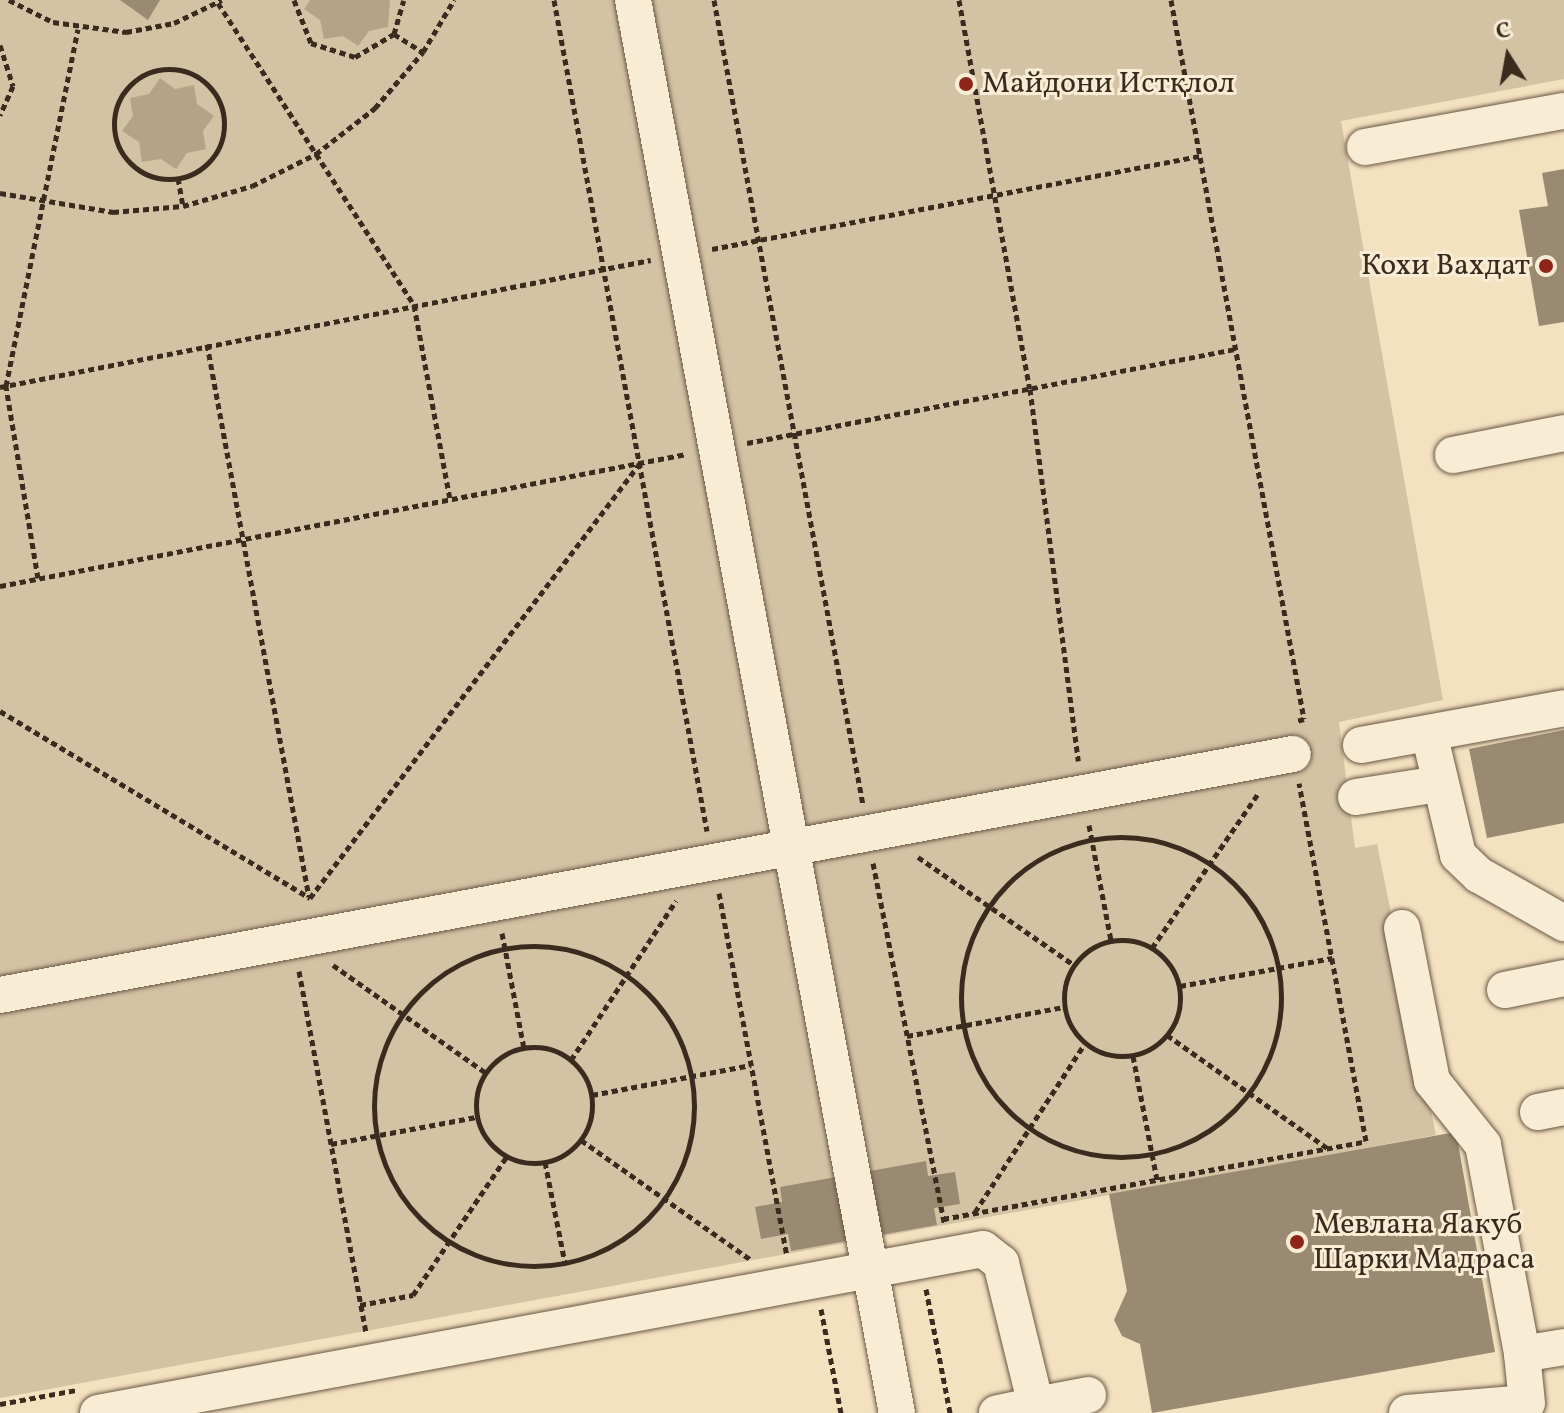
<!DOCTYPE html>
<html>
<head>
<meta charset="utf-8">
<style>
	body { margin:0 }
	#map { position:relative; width:1564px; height:1413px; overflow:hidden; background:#f4e1bf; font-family:Vollkorn,serif }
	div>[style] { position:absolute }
	.green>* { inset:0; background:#d4c2a4 }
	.water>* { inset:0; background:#b5a388 }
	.building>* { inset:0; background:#9b8a72 }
	.path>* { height:5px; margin-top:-2.5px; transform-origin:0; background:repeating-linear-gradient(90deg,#3a2b1e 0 6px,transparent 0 10px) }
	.path>.ring { margin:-2.5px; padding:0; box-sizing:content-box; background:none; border:5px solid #3a2b1e; border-radius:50% }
	.roads { filter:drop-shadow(0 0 2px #685846) drop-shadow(0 0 2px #685846) }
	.minor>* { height:36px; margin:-18px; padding:0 18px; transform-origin:18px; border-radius:18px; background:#f8ecd5 }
	.dots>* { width:22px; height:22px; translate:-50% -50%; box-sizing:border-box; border:4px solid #f8ecd5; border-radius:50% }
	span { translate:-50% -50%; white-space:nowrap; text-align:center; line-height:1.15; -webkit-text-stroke:6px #f8ecd5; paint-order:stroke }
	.poi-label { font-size:30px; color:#3a2b1e }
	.left { translate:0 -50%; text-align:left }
	.right { translate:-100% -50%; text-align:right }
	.north { position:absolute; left:1468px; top:16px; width:80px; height:80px; -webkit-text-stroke:6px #f8ecd5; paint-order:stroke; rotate:349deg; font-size:22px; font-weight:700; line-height:32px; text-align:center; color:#3a2b1e }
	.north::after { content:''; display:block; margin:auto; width:28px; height:36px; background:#3a2b1e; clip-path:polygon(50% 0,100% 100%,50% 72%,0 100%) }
</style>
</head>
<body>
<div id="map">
	<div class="green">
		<i style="clip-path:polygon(0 0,1564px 0,1564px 79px,1341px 121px,1443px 700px,1339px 722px,1355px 848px,1377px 844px,1436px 1135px,0 1398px)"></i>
	</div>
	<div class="water">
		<i style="clip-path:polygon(310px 0,390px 0,388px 27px,369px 31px,358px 46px,343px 36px,324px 39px,320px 20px,304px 9px)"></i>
		<i style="clip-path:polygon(160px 78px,175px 89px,194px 85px,197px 104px,214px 116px,203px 131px,206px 149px,187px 153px,176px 169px,161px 159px,142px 162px,139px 142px,122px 131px,133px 116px,130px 98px,149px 94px)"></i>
	</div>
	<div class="building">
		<i style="clip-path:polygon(120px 0,160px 0,148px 20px)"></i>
		<i style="clip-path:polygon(1564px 169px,1564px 322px,1539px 326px,1519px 210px,1548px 206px,1542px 173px)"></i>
		<i style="clip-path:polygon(1564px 730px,1564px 823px,1487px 838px,1469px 749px)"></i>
		<i style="clip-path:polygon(1456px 1132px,1495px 1352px,1152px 1413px,1140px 1344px,1122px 1336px,1114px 1320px,1127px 1291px,1109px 1194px)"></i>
		<i style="clip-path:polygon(926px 1161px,928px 1176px,955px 1172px,960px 1204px,934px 1208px,937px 1225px,791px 1251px,788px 1234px,761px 1239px,755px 1207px,782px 1202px,780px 1187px)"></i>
	</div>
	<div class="path">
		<i style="left:9px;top:0;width:49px;rotate:26.6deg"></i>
		<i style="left:53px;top:22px;width:74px;rotate:7.8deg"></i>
		<i style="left:126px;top:32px;width:49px;rotate:-10.6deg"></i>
		<i style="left:174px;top:23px;width:53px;rotate:-25.6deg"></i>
		<i style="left:294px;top:0;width:46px;rotate:68.4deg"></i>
		<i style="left:311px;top:43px;width:46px;rotate:17.7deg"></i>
		<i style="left:355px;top:57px;width:45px;rotate:-30.5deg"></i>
		<i style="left:394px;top:34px;width:35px;rotate:-74deg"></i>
		<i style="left:554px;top:0;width:845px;rotate:79.57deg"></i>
		<i style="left:714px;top:0;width:819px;rotate:79.51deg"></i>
		<i style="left:959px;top:0;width:395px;rotate:79.7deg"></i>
		<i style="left:1030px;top:389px;width:375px;rotate:82.6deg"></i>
		<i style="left:1171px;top:0;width:731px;rotate:79.52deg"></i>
		<i style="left:1304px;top:719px;width:7px;rotate:164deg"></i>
		<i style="left:218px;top:3px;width:360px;rotate:57deg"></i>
		<i style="left:414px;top:305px;width:197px;rotate:79.5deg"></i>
		<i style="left:394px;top:34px;width:34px;rotate:32deg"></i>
		<i style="left:0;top:45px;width:43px;rotate:72.4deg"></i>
		<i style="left:13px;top:86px;width:32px;rotate:114deg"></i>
		<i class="ring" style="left:114px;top:69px;width:105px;height:105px"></i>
		<i style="left:178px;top:178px;width:28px;rotate:80deg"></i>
		<i style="left:0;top:193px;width:115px;rotate:9.5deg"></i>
		<i style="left:113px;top:212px;width:70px;rotate:-4.9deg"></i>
		<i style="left:183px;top:206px;width:72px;rotate:-16.2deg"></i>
		<i style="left:252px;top:186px;width:72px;rotate:-26.6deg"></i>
		<i style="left:316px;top:154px;width:75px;rotate:-37.9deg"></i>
		<i style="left:375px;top:108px;width:74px;rotate:-49.4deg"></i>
		<i style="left:423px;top:52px;width:61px;rotate:-59.2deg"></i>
		<i style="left:712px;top:249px;width:497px;rotate:-10.8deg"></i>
		<i style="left:207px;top:344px;width:562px;rotate:79.55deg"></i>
		<i style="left:0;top:387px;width:663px;rotate:-11.04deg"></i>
		<i style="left:747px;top:443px;width:498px;rotate:-10.9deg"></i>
		<i style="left:38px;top:578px;width:195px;rotate:-99.5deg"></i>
		<i style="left:6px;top:386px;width:364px;rotate:-78.6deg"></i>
		<i style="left:0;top:586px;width:699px;rotate:-10.89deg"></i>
		<i style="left:0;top:711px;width:362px;rotate:31.1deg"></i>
		<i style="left:310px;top:898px;width:547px;rotate:-52.8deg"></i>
		<i style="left:1089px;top:825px;width:117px;rotate:79.2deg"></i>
		<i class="ring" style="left:961px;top:837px;width:315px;height:315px"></i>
		<i style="left:918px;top:857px;width:190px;rotate:34.7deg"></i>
		<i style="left:873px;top:863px;width:369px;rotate:78.8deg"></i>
		<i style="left:719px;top:893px;width:369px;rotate:79.4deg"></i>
		<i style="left:502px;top:933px;width:117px;rotate:79.2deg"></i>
		<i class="ring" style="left:1064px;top:940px;width:111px;height:111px"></i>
		<i class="ring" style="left:374px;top:946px;width:315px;height:315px"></i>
		<i style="left:1152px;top:948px;width:187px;rotate:-55.5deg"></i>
		<i style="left:333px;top:965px;width:187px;rotate:35.2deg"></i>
		<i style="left:299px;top:971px;width:369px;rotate:79.5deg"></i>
		<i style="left:1180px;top:986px;width:155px;rotate:-10.4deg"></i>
		<i style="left:1167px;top:1035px;width:196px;rotate:35.2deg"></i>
		<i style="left:907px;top:1036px;width:160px;rotate:-10.5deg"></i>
		<i class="ring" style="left:476px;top:1047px;width:111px;height:111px"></i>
		<i style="left:1133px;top:1056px;width:126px;rotate:79deg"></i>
		<i style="left:571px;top:1060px;width:191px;rotate:-56.6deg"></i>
		<i style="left:592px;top:1095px;width:162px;rotate:-10.7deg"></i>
		<i style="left:581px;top:1140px;width:207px;rotate:35.2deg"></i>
		<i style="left:331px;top:1144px;width:148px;rotate:-10.5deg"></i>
		<i style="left:545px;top:1162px;width:103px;rotate:78.8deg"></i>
		<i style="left:975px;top:1212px;width:202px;rotate:-56.9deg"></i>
		<i style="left:943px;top:1219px;width:430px;rotate:-10.4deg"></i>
		<i style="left:1366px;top:1141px;width:364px;rotate:-100.6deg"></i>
		<i style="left:926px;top:1289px;width:126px;rotate:79deg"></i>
		<i style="left:360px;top:1305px;width:54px;rotate:-10.7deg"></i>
		<i style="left:413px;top:1295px;width:168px;rotate:-55.9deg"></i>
		<i style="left:821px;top:1309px;width:106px;rotate:79.1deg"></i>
		<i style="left:0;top:1404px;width:77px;rotate:-10.4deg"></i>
	</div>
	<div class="roads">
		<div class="minor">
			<i style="left:633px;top:0;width:1437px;rotate:79.42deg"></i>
			<i style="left:1365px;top:147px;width:202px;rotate:-10.3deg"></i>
			<i style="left:1453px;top:455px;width:113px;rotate:-11.2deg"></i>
			<i style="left:1429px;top:733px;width:125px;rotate:76.6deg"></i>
			<i style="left:1458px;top:855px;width:29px;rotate:44deg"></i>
			<i style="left:1479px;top:875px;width:98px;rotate:29.5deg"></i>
			<i style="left:1361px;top:745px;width:206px;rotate:-10.3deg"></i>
			<i style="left:1356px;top:797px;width:84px;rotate:-8.9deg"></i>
			<i style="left:1402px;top:928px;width:156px;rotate:78.9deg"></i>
			<i style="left:1432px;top:1081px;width:82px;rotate:51.4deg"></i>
			<i style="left:1483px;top:1145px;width:213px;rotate:79.4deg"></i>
			<i style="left:1505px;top:990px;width:60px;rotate:-11.5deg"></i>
			<i style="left:0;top:995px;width:1315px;rotate:-10.56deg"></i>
			<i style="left:1538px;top:1112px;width:26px;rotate:-11deg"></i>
			<i style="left:1036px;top:1405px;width:53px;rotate:-10.9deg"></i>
			<i style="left:98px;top:1413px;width:900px;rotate:-10.5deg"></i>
			<i style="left:983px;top:1249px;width:23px;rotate:38deg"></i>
			<i style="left:1001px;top:1263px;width:146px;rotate:76.2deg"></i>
			<i style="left:1036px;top:1405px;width:40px;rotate:168deg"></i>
			<i style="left:1407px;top:1413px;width:120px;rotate:-4.8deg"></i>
			<i style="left:1527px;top:1403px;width:49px;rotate:-95.8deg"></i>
			<i style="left:1522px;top:1354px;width:43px;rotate:-9.5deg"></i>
		</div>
	</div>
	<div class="dots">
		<i style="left:966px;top:84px;background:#8f2418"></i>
		<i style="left:1546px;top:266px;background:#8f2418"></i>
		<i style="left:1297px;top:1242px;background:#8f2418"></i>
	</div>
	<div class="poi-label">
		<span class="left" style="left:982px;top:84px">Майдони Истқлол</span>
		<span class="right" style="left:1530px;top:266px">Кохи Вахдат</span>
		<span class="left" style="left:1313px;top:1242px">Мевлана Яакуб<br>Шарки Мадраса</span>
	</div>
	<div class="north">С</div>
</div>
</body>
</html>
